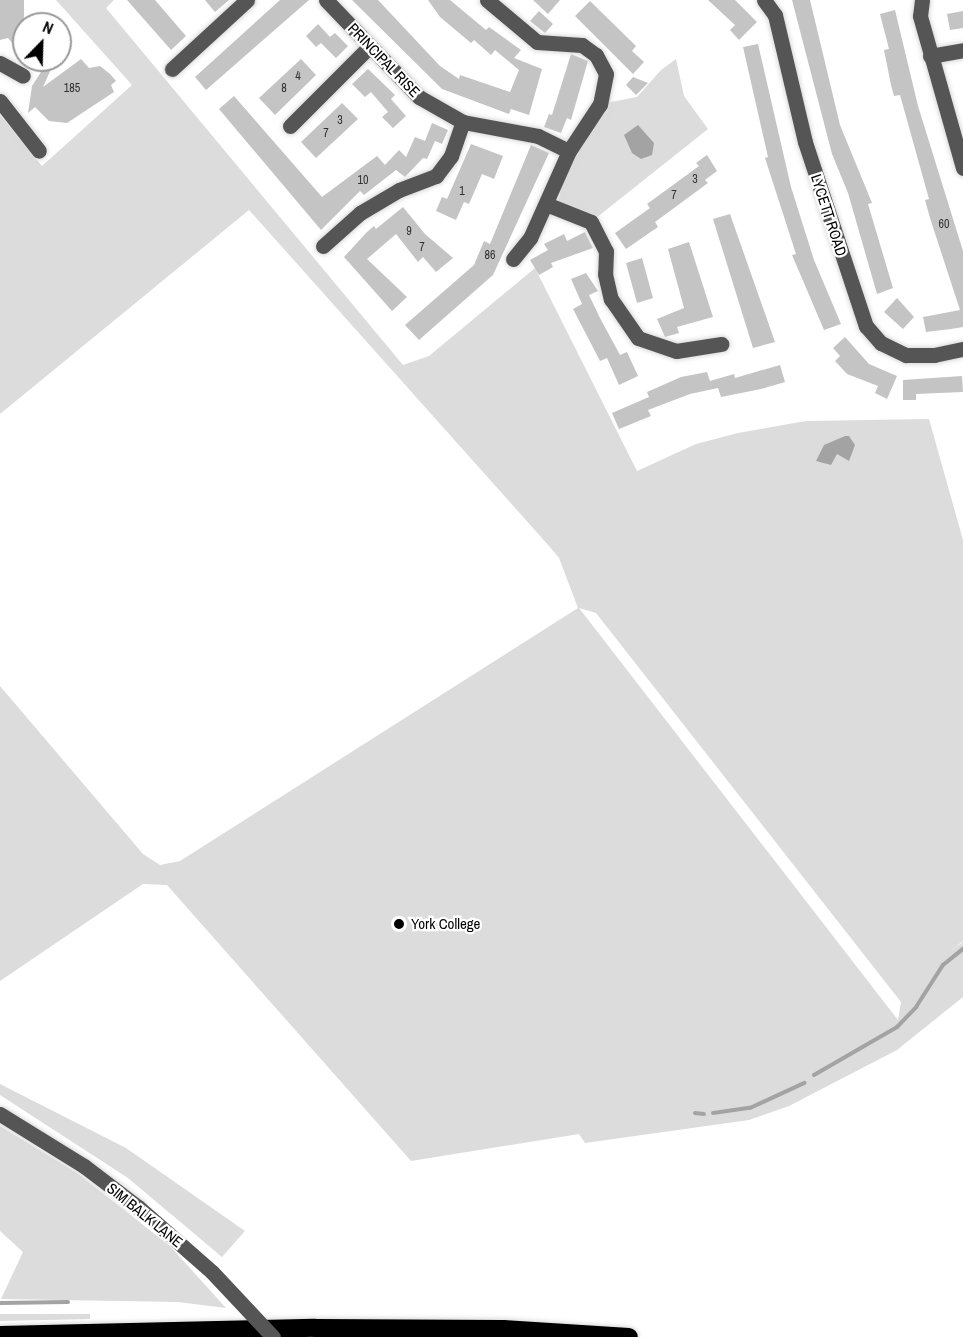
<!DOCTYPE html>
<html>
<head>
<meta charset="utf-8">
<style>
	body { margin:0 }
	#map { position:relative; width:963px; height:1337px; overflow:hidden; background:#fff; font-family:"Archivo Narrow",sans-serif }
	div>[style] { position:absolute }
	.green>* { inset:0; background:#dcdcdc }
	.water>* { inset:0; background:#a3a3a3 }
	.stream>* { height:4px; margin:-2px; padding:0 2px; transform-origin:2px; border-radius:2px; background:#a3a3a3 }
	.building>* { inset:0; background:#c4c4c4 }
	.roads { filter:drop-shadow(0 0 2px #dbdbdb) drop-shadow(0 0 2px #dbdbdb) }
	.minor>* { height:15px; margin:-7.5px; padding:0 7.5px; transform-origin:7.5px; border-radius:7.5px; background:#555 }
	.highway>* { height:18px; margin:-9px; padding:0 9px; transform-origin:9px; border-radius:9px; background:#000 }
	.minor-bridge>* { height:15px; margin:-7.5px; padding:0 7.5px; transform-origin:7.5px; border-radius:7.5px; background:#555 }
	.dots>* { width:16px; height:16px; translate:-50% -50%; box-sizing:border-box; border:3px solid #fff; border-radius:50% }
	span { translate:-50% -50%; white-space:nowrap; text-align:center; line-height:1.15; -webkit-text-stroke:4.5px #fff; paint-order:stroke }
	.number-label { font-size:12px; color:#313131 }
	.number-label span { -webkit-text-stroke-width:0 }
	.street-label { font-size:15px; color:#000 }
	.poi-label { font-size:15px; color:#000 }
	.left { translate:0 -50%; text-align:left }
	.north { position:absolute; left:12px; top:12px; width:60px; height:60px; box-sizing:border-box; background:#fff; border:2px solid #999; border-radius:50%; rotate:23deg; font-size:16px; font-weight:700; line-height:24px; text-align:center; color:#000 }
	.north::after { content:''; display:block; margin:auto; width:21px; height:27px; background:#000; clip-path:polygon(50% 0,100% 100%,50% 72%,0 100%) }
</style>
</head>
<body>
<div id="map">
	<div class="green">
		<i style="clip-path:polygon(evenodd,56px 0,114px 0,106px 8px,403px 365px,429px 356px,535px 268px,637px 471px,696px 444px,738px 433px,806px 421px,929px 419px,963px 540px,963px 941px,950px 951px,963px 942px,963px 997px,897px 1050px,789px 1106px,749px 1120px,585px 1143px,579px 1134px,411px 1161px,167px 885px,143px 884px,0 981px,0 686px,143px 854px,160px 865px,180px 861px,578px 608px,559px 558px,549px 546px,249px 210px,0 414px,0 115px,42px 166px,132px 85px,56px 0,579px 608px,596px 613px,901px 1002px,898px 1020px,579px 608px)"></i>
		<i style="clip-path:polygon(676px 59px,684px 96px,708px 129px,591px 222px,557px 208px,569px 151px,600px 104px,637px 97px,661px 70px)"></i>
		<i style="clip-path:polygon(0 1084px,126px 1148px,245px 1231px,222px 1257px,128px 1178px,0 1095px)"></i>
		<i style="clip-path:polygon(0 1126px,77px 1173px,170px 1246px,226px 1308px,178px 1302px,1px 1299px,23px 1252px,0 1231px)"></i>
		<i style="clip-path:polygon(0 1314px,90px 1314px,90px 1319px,0 1321px)"></i>
	</div>
	<div class="water">
		<i style="clip-path:polygon(638px 125px,654px 143px,652px 155px,641px 159px,632px 153px,624px 135px)"></i>
		<i style="clip-path:polygon(845px 436px,849px 436px,855px 445px,849px 461px,837px 454px,831px 465px,816px 461px,824px 445px)"></i>
	</div>
	<div class="stream">
		<i style="left:814px;top:1075px;width:96px;rotate:-30deg"></i>
		<i style="left:897px;top:1027px;width:28px;rotate:-46deg"></i>
		<i style="left:916px;top:1007px;width:50px;rotate:-57.3deg"></i>
		<i style="left:943px;top:965px;width:26px;rotate:-39deg"></i>
		<i style="left:695px;top:1113px;width:9px;rotate:6deg"></i>
		<i style="left:713px;top:1113px;width:37px;rotate:-8deg"></i>
		<i style="left:750px;top:1108px;width:60px;rotate:-24.8deg"></i>
		<i style="left:0;top:1303px;width:68px;rotate:-0.8deg"></i>
	</div>
	<div class="building">
		<i style="clip-path:polygon(0 0,24px 0,24px 56px,8px 38px,0 40px)"></i>
		<i style="clip-path:polygon(127px 0,155px 0,186px 36px,171px 50px)"></i>
		<i style="clip-path:polygon(205px 0,229px 0,215px 12px)"></i>
		<i style="clip-path:polygon(280px 0,309px 0,206px 90px,195px 77px)"></i>
		<i style="clip-path:polygon(352px 0,378px 0,440px 66px,459px 79px,460px 75px,510px 92px,519px 70px,495px 50px,491px 55px,474px 40px,471px 43px,440px 17px,428px 0,450px 0,486px 30px,489px 27px,521px 50px,514px 58px,542px 69px,529px 115px,511px 109px,509px 114px,442px 89px)"></i>
		<i style="clip-path:polygon(533px 0,560px 0,548px 14px)"></i>
		<i style="clip-path:polygon(708px 0,735px 0,757px 22px,739px 40px,730px 30px,735px 25px)"></i>
		<i style="clip-path:polygon(792px 0,810px 0,840px 125px,872px 203px,868px 204px,893px 288px,877px 294px,848px 193px,832px 154px)"></i>
		<i style="clip-path:polygon(590px 1px,636px 46px,632px 51px,644px 62px,633px 74px,575px 16px)"></i>
		<i style="clip-path:polygon(895px 10px,918px 106px,963px 251px,963px 327px,951px 329px,926px 332px,923px 317px,960px 310px,930px 218px,925px 200px,929px 199px,900px 95px,894px 96px,891px 85px,884px 50px,889px 49px,880px 14px)"></i>
		<i style="clip-path:polygon(539px 11px,553px 24px,545px 33px,530px 21px)"></i>
		<i style="clip-path:polygon(963px 11px,963px 28px,950px 30px,947px 14px)"></i>
		<i style="clip-path:polygon(318px 24px,330px 37px,335px 33px,348px 46px,336px 58px,321px 43px,316px 47px,306px 36px)"></i>
		<i style="clip-path:polygon(758px 44px,791px 187px,814px 260px,841px 324px,824px 330px,792px 255px,796px 254px,765px 158px,768px 157px,743px 47px)"></i>
		<i style="clip-path:polygon(571px 54px,588px 61px,571px 120px,567px 118px,561px 133px,544px 127px,549px 114px,552px 115px)"></i>
		<i style="clip-path:polygon(81px 59px,89px 68px,100px 66px,110px 74px,116px 81px,111px 85px,114px 92px,67px 123px,49px 121px,35px 107px,28px 113px,32px 86px,41px 72px,38px 69px,47px 60px,55px 60px,43px 87px)"></i>
		<i style="clip-path:polygon(301px 59px,316px 75px,275px 115px,259px 98px)"></i>
		<i style="clip-path:polygon(368px 69px,395px 95px,391px 99px,406px 116px,393px 128px,382px 117px,388px 112px,371px 92px,365px 97px,352px 84px)"></i>
		<i style="clip-path:polygon(633px 77px,648px 83px,636px 95px,626px 85px)"></i>
		<i style="clip-path:polygon(234px 96px,322px 197px,377px 156px,385px 165px,399px 150px,406px 157px,415px 137px,425px 141px,432px 123px,448px 130px,442px 144px,435px 141px,427px 159px,423px 158px,405px 177px,396px 170px,364px 195px,360px 191px,321px 230px,219px 109px)"></i>
		<i style="clip-path:polygon(342px 103px,358px 119px,316px 158px,301px 142px)"></i>
		<i style="clip-path:polygon(471px 144px,503px 156px,494px 179px,482px 174px,469px 204px,464px 202px,456px 220px,436px 211px,442px 197px,447px 199px)"></i>
		<i style="clip-path:polygon(531px 145px,549px 153px,493px 275px,419px 340px,405px 325px,474px 265px,484px 241px,490px 244px)"></i>
		<i style="clip-path:polygon(707px 155px,717px 171px,705px 180px,708px 183px,655px 222px,658px 227px,626px 249px,615px 233px,650px 208px,647px 204px,699px 166px,696px 163px)"></i>
		<i style="clip-path:polygon(403px 207px,425px 234px,453px 258px,436px 272px,423px 257px,418px 262px,396px 234px,367px 259px,407px 297px,392px 311px,344px 257px,367px 232px,374px 226px,376px 229px)"></i>
		<i style="clip-path:polygon(730px 214px,775px 342px,753px 348px,713px 219px)"></i>
		<i style="clip-path:polygon(585px 232px,593px 248px,551px 263px,553px 267px,539px 275px,530px 260px,548px 250px,544px 244px,564px 234px,567px 241px)"></i>
		<i style="clip-path:polygon(689px 242px,713px 317px,677px 327px,679px 333px,665px 337px,657px 319px,684px 308px,668px 249px)"></i>
		<i style="clip-path:polygon(642px 258px,653px 298px,637px 303px,626px 263px)"></i>
		<i style="clip-path:polygon(586px 273px,598px 291px,589px 295px,600px 318px,620px 355px,627px 352px,638px 376px,619px 385px,607px 358px,600px 361px,573px 309px,582px 304px,571px 279px)"></i>
		<i style="clip-path:polygon(897px 298px,914px 317px,903px 329px,884px 312px)"></i>
		<i style="clip-path:polygon(845px 337px,869px 364px,897px 376px,887px 399px,875px 393px,878px 386px,847px 374px,835px 361px,840px 356px,833px 348px)"></i>
		<i style="clip-path:polygon(780px 365px,785px 382px,761px 389px,721px 397px,718px 388px,690px 394px,648px 410px,651px 416px,619px 429px,612px 413px,649px 397px,647px 392px,681px 377px,707px 372px,710px 381px,734px 374px,735px 378px)"></i>
		<i style="clip-path:polygon(962px 376px,963px 392px,916px 394px,916px 400px,903px 400px,903px 380px)"></i>
	</div>
	<div class="roads">
		<div class="minor">
			<i style="left:326px;top:0;width:134px;rotate:46.2deg"></i>
			<i style="left:419px;top:97px;width:51px;rotate:29.6deg"></i>
			<i style="left:463px;top:122px;width:76px;rotate:10.6deg"></i>
			<i style="left:538px;top:136px;width:34px;rotate:26deg"></i>
			<i style="left:569px;top:151px;width:95px;rotate:114.1deg"></i>
			<i style="left:530px;top:238px;width:27px;rotate:129deg"></i>
			<i style="left:487px;top:0;width:65px;rotate:40deg"></i>
			<i style="left:537px;top:42px;width:45px;rotate:3.8deg"></i>
			<i style="left:582px;top:45px;width:17px;rotate:36deg"></i>
			<i style="left:596px;top:55px;width:21px;rotate:62deg"></i>
			<i style="left:606px;top:74px;width:31px;rotate:101deg"></i>
			<i style="left:600px;top:104px;width:56px;rotate:123.4deg"></i>
			<i style="left:764px;top:0;width:19px;rotate:54deg"></i>
			<i style="left:775px;top:15px;width:130px;rotate:76.7deg"></i>
			<i style="left:805px;top:142px;width:194px;rotate:71.7deg"></i>
			<i style="left:866px;top:326px;width:23px;rotate:49deg"></i>
			<i style="left:881px;top:343px;width:28px;rotate:26deg"></i>
			<i style="left:906px;top:355px;width:28px"></i>
			<i style="left:934px;top:355px;width:30px;rotate:-12deg"></i>
			<i style="left:922px;top:0;width:16px;rotate:97deg"></i>
			<i style="left:920px;top:16px;width:158px;rotate:74.2deg"></i>
			<i style="left:930px;top:56px;width:34px;rotate:-10deg"></i>
			<i style="left:0;top:63px;width:26px;rotate:29deg"></i>
			<i style="left:172px;top:69px;width:102px;rotate:-42.6deg"></i>
			<i style="left:0;top:101px;width:63px;rotate:52deg"></i>
			<i style="left:290px;top:126px;width:112px;rotate:-45deg"></i>
			<i style="left:546px;top:204px;width:48px;rotate:21.8deg"></i>
			<i style="left:591px;top:222px;width:33px;rotate:63deg"></i>
			<i style="left:606px;top:251px;width:23px;rotate:92deg"></i>
			<i style="left:605px;top:274px;width:26px;rotate:77deg"></i>
			<i style="left:611px;top:299px;width:47px;rotate:55.3deg"></i>
			<i style="left:638px;top:338px;width:40px;rotate:18.9deg"></i>
			<i style="left:676px;top:351px;width:46px;rotate:-8.8deg"></i>
			<i style="left:323px;top:246px;width:50px;rotate:-41.7deg"></i>
			<i style="left:360px;top:213px;width:45px;rotate:-30.5deg"></i>
			<i style="left:399px;top:190px;width:40px;rotate:-21deg"></i>
			<i style="left:436px;top:176px;width:25px;rotate:-53deg"></i>
			<i style="left:451px;top:156px;width:36px;rotate:-71deg"></i>
			<i style="left:0;top:1114px;width:99px;rotate:31.8deg"></i>
			<i style="left:84px;top:1166px;width:68px;rotate:37.2deg"></i>
		</div>
		<div class="highway">
			<i style="left:0;top:1335px;width:315px;rotate:-1.3deg"></i>
			<i style="left:315px;top:1328px;width:188px;rotate:0.3deg"></i>
			<i style="left:503px;top:1329px;width:126px;rotate:3.6deg"></i>
		</div>
	</div>
	<div class="minor-bridge">
		<i style="left:138px;top:1207px;width:98px;rotate:41.3deg"></i>
		<i style="left:212px;top:1272px;width:89px;rotate:46.8deg"></i>
	</div>
	<div class="dots">
		<i style="left:399px;top:924px;background:#000"></i>
	</div>
	<div class="number-label">
		<span style="left:298px;top:77px">4</span>
		<span style="left:72px;top:89px">185</span>
		<span style="left:284px;top:89px">8</span>
		<span style="left:340px;top:121px">3</span>
		<span style="left:326px;top:134px">7</span>
		<span style="left:695px;top:180px">3</span>
		<span style="left:363px;top:181px">10</span>
		<span style="left:462px;top:192px">1</span>
		<span style="left:674px;top:196px">7</span>
		<span style="left:944px;top:225px">60</span>
		<span style="left:409px;top:232px">9</span>
		<span style="left:422px;top:248px">7</span>
		<span style="left:490px;top:256px">86</span>
	</div>
	<div class="street-label">
		<span style="left:384px;top:60px;rotate:46deg">PRINCIPAL RISE</span>
		<span style="left:829px;top:215px;rotate:72deg">LYCETT ROAD</span>
		<span style="left:145px;top:1215px;rotate:39deg">SIM BALK LANE</span>
	</div>
	<div class="poi-label">
		<span class="left" style="left:411px;top:924px">York College</span>
	</div>
	<div class="north">N</div>
</div>
</body>
</html>
